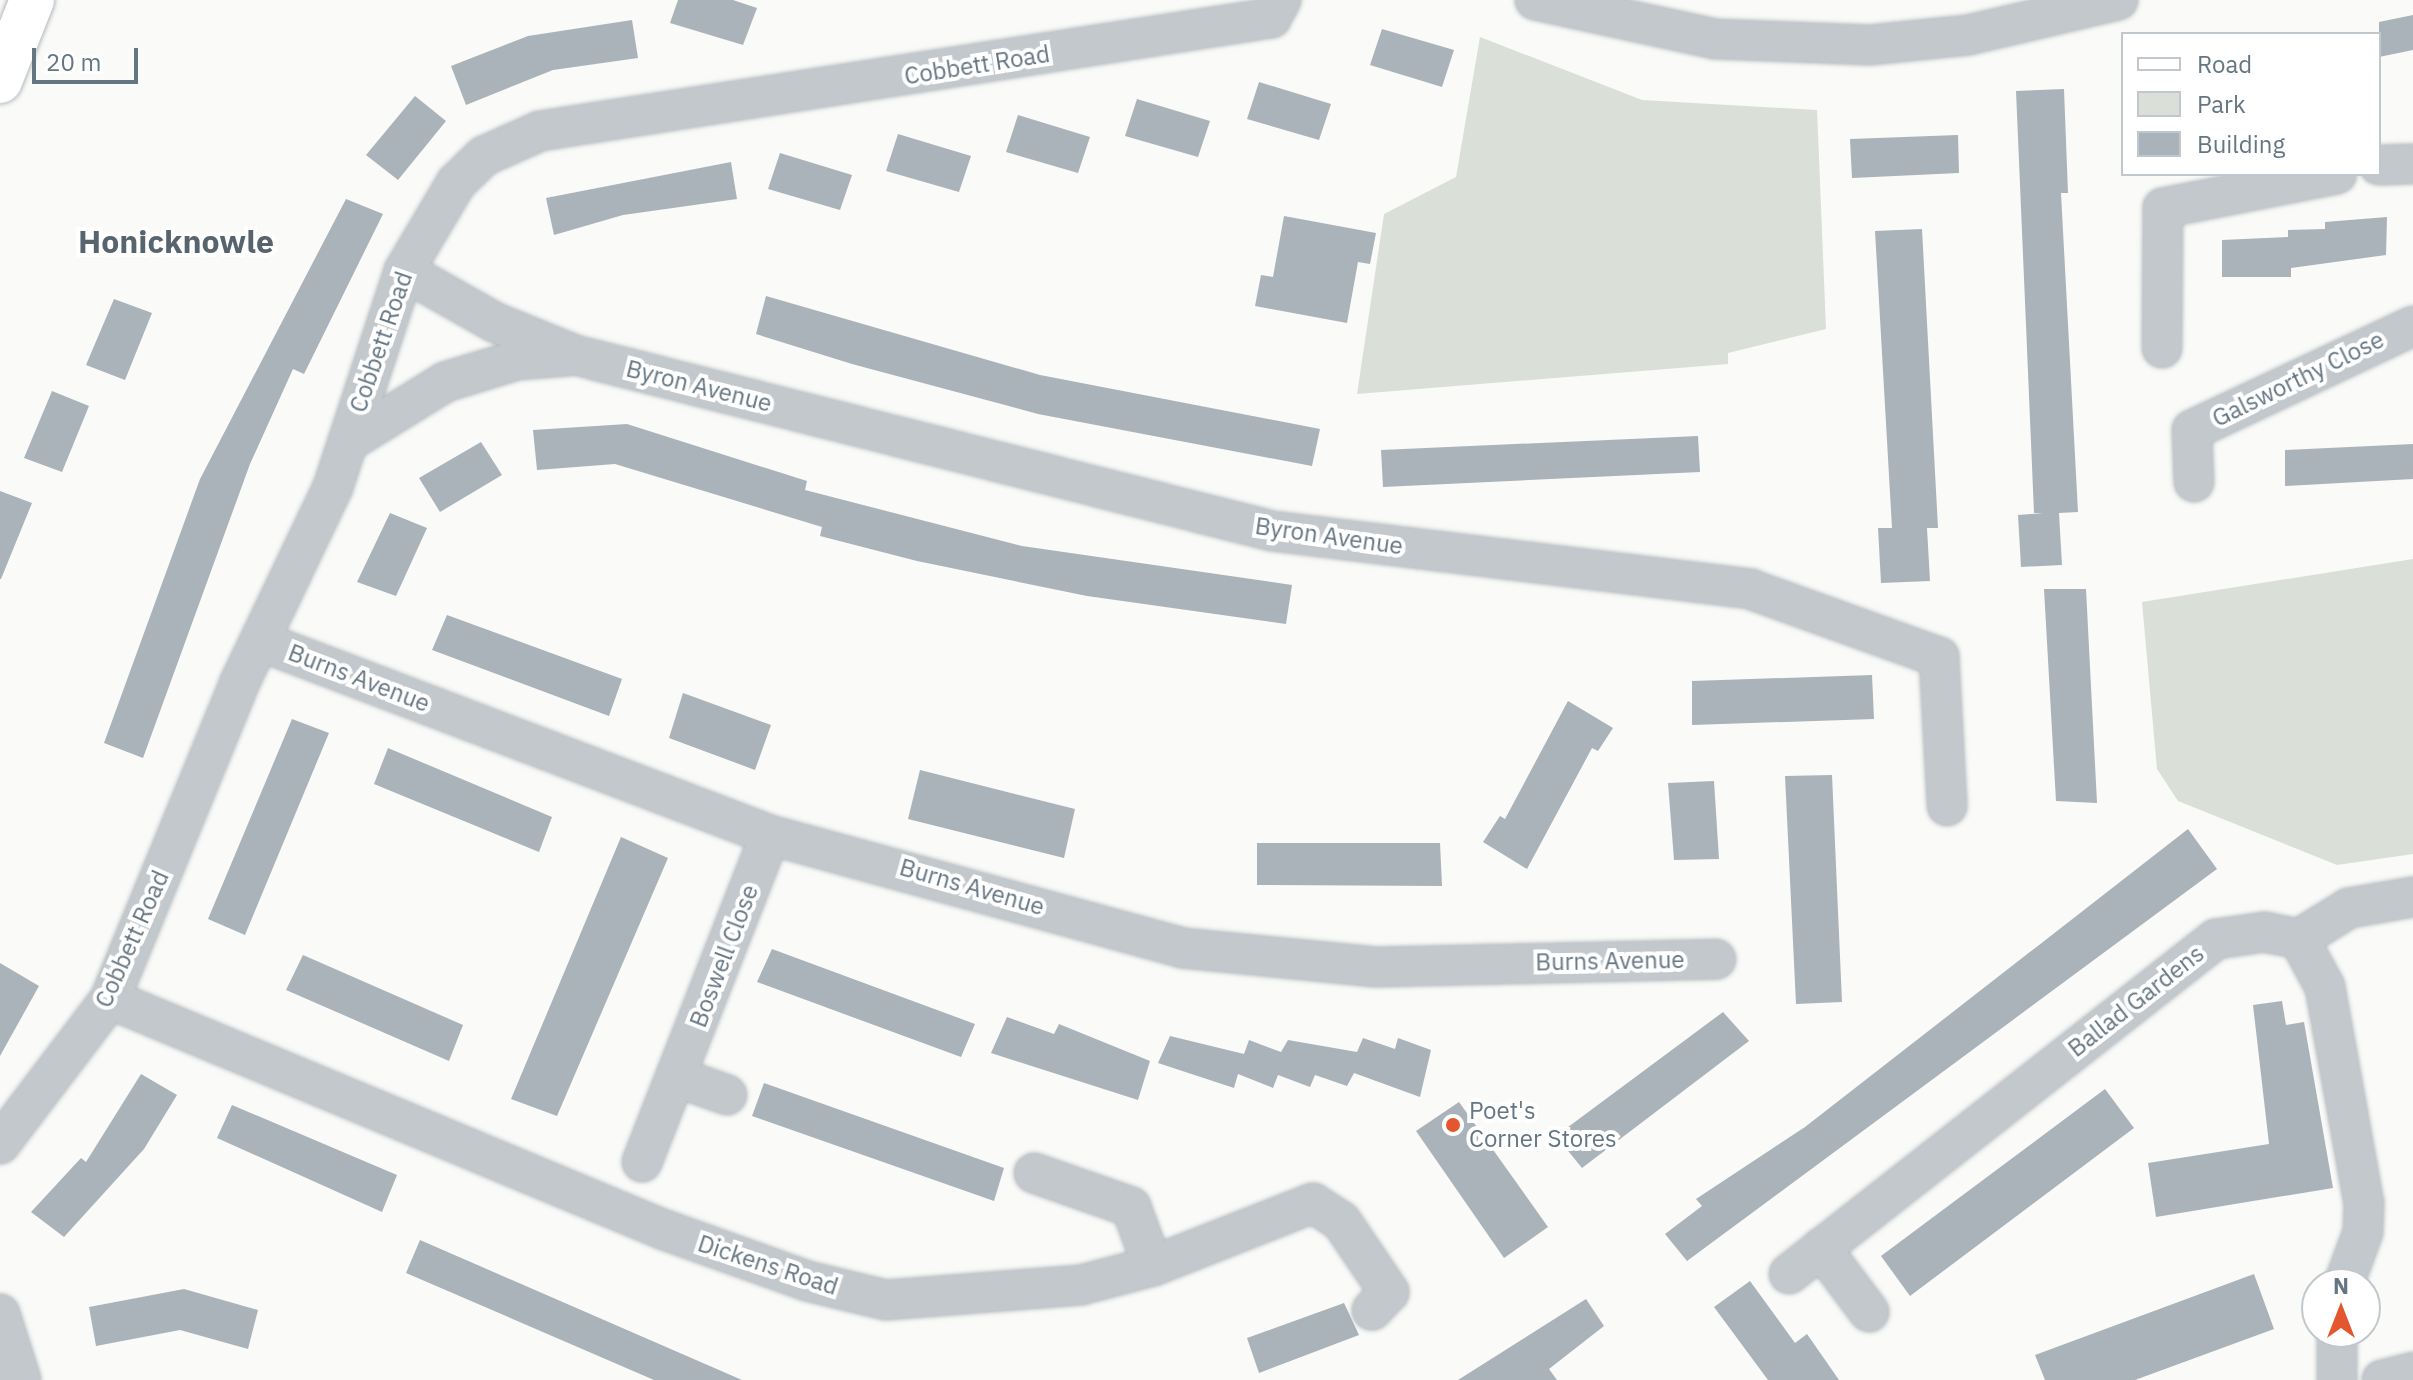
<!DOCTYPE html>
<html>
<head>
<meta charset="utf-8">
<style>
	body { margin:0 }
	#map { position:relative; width:2413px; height:1380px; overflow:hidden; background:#fafaf8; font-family:"IBM Plex Sans",sans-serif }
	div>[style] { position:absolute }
	.green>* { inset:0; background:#dadfd7 }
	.building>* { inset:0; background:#aab3b9 }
	.roads { filter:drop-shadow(0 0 2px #b3babf) drop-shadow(0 0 2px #b3babf) }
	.street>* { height:38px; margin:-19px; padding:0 19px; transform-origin:19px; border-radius:19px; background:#c3c8cc }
	.secondary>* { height:44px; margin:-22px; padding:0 22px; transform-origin:22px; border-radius:22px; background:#fff }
	.dots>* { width:22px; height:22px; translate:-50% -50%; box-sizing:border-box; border:4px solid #fff; border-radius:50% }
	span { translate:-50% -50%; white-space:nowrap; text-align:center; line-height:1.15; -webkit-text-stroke:8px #fff; paint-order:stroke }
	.street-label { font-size:24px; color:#657683 }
	.poi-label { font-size:24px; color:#657683 }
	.left { translate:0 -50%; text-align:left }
	.district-label { font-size:32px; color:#57646e; font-weight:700 }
	.legend { position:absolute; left:2121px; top:32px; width:260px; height:144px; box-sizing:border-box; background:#fff; border:2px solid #c1c8cd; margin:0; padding:10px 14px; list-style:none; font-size:24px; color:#657683 }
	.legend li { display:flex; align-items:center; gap:16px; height:40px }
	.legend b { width:40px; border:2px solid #c1c8cd }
	.north { position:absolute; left:2301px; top:1268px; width:80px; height:80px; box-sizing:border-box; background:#fff; border:2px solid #c1c8cd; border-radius:50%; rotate:0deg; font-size:22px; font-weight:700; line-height:32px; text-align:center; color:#657683 }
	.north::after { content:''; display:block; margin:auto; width:28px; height:36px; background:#e4572e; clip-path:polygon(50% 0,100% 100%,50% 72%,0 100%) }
	.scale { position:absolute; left:32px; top:48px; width:106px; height:36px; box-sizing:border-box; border:4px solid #657683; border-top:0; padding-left:10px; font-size:24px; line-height:28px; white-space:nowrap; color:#657683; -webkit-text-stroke:6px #fff; paint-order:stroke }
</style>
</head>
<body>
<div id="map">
	<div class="green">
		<i style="clip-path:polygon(1480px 37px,1642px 100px,1817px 110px,1826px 329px,1728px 353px,1728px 364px,1357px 394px,1384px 214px,1456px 177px)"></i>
		<i style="clip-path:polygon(2413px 559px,2413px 854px,2337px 865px,2178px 801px,2157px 769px,2142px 602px)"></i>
	</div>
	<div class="building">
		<i style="clip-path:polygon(678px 0,733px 0,757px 8px,743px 45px,670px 23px)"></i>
		<i style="clip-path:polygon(2413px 15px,2413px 50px,2379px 57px,2379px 22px)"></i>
		<i style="clip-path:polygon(632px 20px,638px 58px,553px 70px,466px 105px,451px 66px,528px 36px)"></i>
		<i style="clip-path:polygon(1382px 29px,1454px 50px,1442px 87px,1370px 65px)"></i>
		<i style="clip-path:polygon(1259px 82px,1331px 104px,1319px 140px,1247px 119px)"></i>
		<i style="clip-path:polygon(2064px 89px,2068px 193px,2061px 193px,2078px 512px,2059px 513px,2062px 565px,2021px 567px,2018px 515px,2043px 513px,2034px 513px,2016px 91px)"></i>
		<i style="clip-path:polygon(415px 96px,446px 121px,398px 180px,366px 155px)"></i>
		<i style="clip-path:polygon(1137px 99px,1210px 121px,1198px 157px,1125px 136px)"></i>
		<i style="clip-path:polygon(1018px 115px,1090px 137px,1078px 173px,1006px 152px)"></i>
		<i style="clip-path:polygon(898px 134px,971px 156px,959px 192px,886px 171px)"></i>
		<i style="clip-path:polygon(1958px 135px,1959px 173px,1852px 178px,1850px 139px)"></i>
		<i style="clip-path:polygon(780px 153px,852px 175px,840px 210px,768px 189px)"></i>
		<i style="clip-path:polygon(731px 162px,737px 199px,623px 215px,554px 235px,546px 198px)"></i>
		<i style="clip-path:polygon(346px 199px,383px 214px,304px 374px,293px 369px,250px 464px,143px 758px,104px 743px,200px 479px)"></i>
		<i style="clip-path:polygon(1284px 216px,1376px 233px,1370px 264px,1358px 262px,1347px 323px,1255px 306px,1261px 275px,1273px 277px)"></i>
		<i style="clip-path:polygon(2387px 217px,2386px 255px,2291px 268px,2291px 277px,2222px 277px,2222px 240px,2288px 237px,2288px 230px,2325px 229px,2325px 222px)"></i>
		<i style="clip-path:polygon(1922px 229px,1938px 528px,1927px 528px,1930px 581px,1881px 583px,1878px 528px,1892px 528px,1875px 231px)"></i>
		<i style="clip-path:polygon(766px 296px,1040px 375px,1320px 429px,1312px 466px,1038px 414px,852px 364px,756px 334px)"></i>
		<i style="clip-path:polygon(114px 299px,152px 313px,125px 380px,86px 365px)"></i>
		<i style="clip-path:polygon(52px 391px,89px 406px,62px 472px,24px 458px)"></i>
		<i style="clip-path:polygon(627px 424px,807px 481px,805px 490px,1022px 546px,1292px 585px,1286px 624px,1087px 596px,917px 561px,820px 536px,822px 527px,615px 464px,537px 470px,533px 430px)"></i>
		<i style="clip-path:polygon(1698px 436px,1700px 472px,1383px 487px,1381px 450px)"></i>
		<i style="clip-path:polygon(481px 442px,502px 475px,440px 512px,419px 478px)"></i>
		<i style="clip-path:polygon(2413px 444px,2413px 479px,2285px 486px,2285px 450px)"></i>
		<i style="clip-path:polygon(0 491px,32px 503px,1px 579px,0 579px)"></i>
		<i style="clip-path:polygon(390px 513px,427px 528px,396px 596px,357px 582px)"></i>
		<i style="clip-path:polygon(2044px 589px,2086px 589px,2097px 803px,2056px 801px)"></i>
		<i style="clip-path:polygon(447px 615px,622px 679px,609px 716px,432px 650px)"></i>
		<i style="clip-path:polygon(1872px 675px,1874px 719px,1692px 725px,1692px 681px)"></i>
		<i style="clip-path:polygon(683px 693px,771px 725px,755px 770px,669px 738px)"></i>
		<i style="clip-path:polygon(1568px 701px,1613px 728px,1598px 751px,1592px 748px,1527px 869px,1483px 842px,1500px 816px,1505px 819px)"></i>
		<i style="clip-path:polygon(292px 719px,329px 733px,245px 935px,208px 919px)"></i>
		<i style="clip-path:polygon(388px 748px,552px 817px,539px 852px,374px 784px)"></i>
		<i style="clip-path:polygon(920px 770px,1075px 809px,1064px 858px,908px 819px)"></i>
		<i style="clip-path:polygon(1832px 775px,1842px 1002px,1796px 1004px,1785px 776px)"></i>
		<i style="clip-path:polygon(1714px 781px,1719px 859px,1674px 860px,1668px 783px)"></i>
		<i style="clip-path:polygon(2188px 829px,2217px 869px,1687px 1261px,1665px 1234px,1702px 1206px,1696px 1199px,1805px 1127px)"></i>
		<i style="clip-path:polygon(621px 837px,668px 858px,557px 1116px,511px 1099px)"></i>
		<i style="clip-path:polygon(1257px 843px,1440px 843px,1442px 886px,1257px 885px)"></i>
		<i style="clip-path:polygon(772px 949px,975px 1024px,961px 1057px,757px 982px)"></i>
		<i style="clip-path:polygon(303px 955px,463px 1025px,449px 1061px,286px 990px)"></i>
		<i style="clip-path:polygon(0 963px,39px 986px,0 1056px)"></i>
		<i style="clip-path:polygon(2282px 1001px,2286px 1025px,2304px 1022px,2333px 1188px,2156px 1217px,2148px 1163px,2269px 1144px,2253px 1005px)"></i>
		<i style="clip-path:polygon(1723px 1012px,1749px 1041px,1582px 1168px,1556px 1136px)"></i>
		<i style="clip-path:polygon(1007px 1017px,1054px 1034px,1059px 1024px,1150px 1061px,1138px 1100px,991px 1053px)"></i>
		<i style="clip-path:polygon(1170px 1036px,1244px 1054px,1249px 1040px,1281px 1052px,1288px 1040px,1357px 1052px,1363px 1038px,1395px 1049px,1398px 1038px,1431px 1050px,1420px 1097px,1354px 1073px,1347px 1086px,1315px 1075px,1310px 1087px,1278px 1075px,1273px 1088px,1238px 1074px,1234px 1088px,1158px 1063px)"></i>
		<i style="clip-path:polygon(141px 1074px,177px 1095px,144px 1149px,64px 1237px,31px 1212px,81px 1158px,86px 1162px)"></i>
		<i style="clip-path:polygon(764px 1083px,1004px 1168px,994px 1201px,752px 1116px)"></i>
		<i style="clip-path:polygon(2105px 1089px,2134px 1128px,1910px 1296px,1881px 1256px)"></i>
		<i style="clip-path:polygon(1459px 1102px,1548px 1227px,1504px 1258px,1416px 1131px)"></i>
		<i style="clip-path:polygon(232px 1105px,397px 1175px,382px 1212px,217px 1138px)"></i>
		<i style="clip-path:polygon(420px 1240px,742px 1380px,654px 1380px,406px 1273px)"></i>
		<i style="clip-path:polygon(2254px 1274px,2274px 1329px,2135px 1380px,2045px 1380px,2035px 1355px)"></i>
		<i style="clip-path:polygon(1750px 1281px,1795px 1343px,1807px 1334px,1839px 1380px,1768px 1380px,1714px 1307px)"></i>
		<i style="clip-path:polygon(184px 1289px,258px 1310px,248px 1349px,180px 1330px,96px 1346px,89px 1307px)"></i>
		<i style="clip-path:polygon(1586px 1299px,1604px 1326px,1549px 1369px,1557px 1380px,1458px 1380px)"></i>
		<i style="clip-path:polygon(1344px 1303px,1359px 1335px,1259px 1373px,1247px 1338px)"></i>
	</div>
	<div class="roads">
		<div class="street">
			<i style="left:1535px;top:0;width:184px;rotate:12.2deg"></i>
			<i style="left:1715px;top:39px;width:155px;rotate:2.2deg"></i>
			<i style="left:1870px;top:45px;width:99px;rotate:-5.8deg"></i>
			<i style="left:1968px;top:35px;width:154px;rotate:-13.1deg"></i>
			<i style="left:2379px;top:165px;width:34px;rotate:-2deg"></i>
			<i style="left:404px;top:271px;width:103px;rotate:29.5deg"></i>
			<i style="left:494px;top:322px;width:87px;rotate:22.2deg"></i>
			<i style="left:575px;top:355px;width:719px;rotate:14.17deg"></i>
			<i style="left:1272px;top:531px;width:482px;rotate:6.9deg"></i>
			<i style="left:1750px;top:589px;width:201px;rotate:19.8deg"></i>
			<i style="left:1939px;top:657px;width:149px;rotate:86.9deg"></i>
			<i style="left:2162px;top:348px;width:140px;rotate:-89.6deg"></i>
			<i style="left:2163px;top:208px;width:177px;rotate:-11.1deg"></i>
			<i style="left:348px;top:442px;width:114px;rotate:-31.7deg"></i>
			<i style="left:445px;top:382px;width:75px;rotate:-17deg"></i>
			<i style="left:517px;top:360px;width:51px;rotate:-4.5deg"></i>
			<i style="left:2194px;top:482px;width:52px;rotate:-92.2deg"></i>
			<i style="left:2192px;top:430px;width:244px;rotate:-25.2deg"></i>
			<i style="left:260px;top:641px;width:546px;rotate:20.83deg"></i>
			<i style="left:770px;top:835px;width:427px;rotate:15.3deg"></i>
			<i style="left:1182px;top:948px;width:195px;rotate:5.6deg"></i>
			<i style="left:1376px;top:967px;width:340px;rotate:-1.3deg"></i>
			<i style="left:2299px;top:939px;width:55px;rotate:61.6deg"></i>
			<i style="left:2325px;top:987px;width:219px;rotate:79.8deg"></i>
			<i style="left:2364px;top:1203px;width:29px;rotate:92deg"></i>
			<i style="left:2363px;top:1232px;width:55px;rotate:110.1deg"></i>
			<i style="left:2299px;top:939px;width:59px;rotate:-31.8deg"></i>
			<i style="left:2349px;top:908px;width:65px;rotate:-9.8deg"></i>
			<i style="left:110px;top:999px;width:598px;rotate:22.62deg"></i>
			<i style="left:662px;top:1229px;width:154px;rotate:19.7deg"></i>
			<i style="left:807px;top:1281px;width:81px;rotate:13.5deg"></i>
			<i style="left:886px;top:1300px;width:196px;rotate:-4.4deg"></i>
			<i style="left:1081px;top:1285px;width:74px;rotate:-14.8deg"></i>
			<i style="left:1153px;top:1266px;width:172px;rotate:-21.5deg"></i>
			<i style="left:1313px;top:1203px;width:33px;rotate:33deg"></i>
			<i style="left:1341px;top:1221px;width:86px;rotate:55.9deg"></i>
			<i style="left:1389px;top:1292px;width:25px;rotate:133deg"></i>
			<i style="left:677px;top:1077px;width:53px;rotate:19.8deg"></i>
			<i style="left:0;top:1144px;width:182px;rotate:-52.8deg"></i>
			<i style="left:110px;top:999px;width:340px;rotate:-67.7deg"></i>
			<i style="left:239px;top:684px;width:218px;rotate:-64.5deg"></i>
			<i style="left:333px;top:487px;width:227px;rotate:-71.8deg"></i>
			<i style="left:404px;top:271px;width:102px;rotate:-59.4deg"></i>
			<i style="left:456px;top:183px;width:39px;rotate:-44deg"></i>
			<i style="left:484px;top:156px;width:61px;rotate:-24.1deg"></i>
			<i style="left:540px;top:131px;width:740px;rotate:-8.79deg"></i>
			<i style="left:1271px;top:18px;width:21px;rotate:-61deg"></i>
			<i style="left:642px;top:1162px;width:351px;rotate:-68.6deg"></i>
			<i style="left:1034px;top:1173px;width:103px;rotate:19.3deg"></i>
			<i style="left:1131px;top:1207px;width:63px;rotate:69.6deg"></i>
			<i style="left:1821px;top:1248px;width:80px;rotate:53.1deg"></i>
			<i style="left:1789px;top:1274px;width:543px;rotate:-38.12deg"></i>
			<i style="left:2216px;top:939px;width:49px;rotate:-8.3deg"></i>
			<i style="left:2264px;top:932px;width:36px;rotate:11deg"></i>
			<i style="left:0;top:1314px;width:69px;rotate:72.3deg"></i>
			<i style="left:2337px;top:1332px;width:48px;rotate:90deg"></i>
			<i style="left:2382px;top:1380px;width:32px;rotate:-14deg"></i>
		</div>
		<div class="secondary">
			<i style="left:0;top:81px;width:87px;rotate:-68.4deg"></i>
		</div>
	</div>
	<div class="dots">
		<i style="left:1453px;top:1125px;background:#e4572e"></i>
	</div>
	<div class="street-label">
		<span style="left:977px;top:65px;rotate:-9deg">Cobbett Road</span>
		<span style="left:381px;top:342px;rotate:-71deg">Cobbett Road</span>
		<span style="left:2298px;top:379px;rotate:-26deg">Galsworthy Close</span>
		<span style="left:699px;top:386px;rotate:14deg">Byron Avenue</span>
		<span style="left:1329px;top:536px;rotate:8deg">Byron Avenue</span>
		<span style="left:359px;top:678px;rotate:21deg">Burns Avenue</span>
		<span style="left:972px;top:887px;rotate:16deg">Burns Avenue</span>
		<span style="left:132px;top:939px;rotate:-66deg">Cobbett Road</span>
		<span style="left:724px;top:956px;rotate:-69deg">Boswell Close</span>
		<span style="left:1610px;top:961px;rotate:-1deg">Burns Avenue</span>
		<span style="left:2136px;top:1001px;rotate:-38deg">Ballad Gardens</span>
		<span style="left:768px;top:1265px;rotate:18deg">Dickens Road</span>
	</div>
	<div class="poi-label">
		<span class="left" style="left:1469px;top:1125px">Poet's<br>Corner Stores</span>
	</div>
	<div class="district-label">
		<span style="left:176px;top:241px">Honicknowle</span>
	</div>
	<ul class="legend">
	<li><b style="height:10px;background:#fff"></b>Road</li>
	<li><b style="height:22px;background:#dadfd7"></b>Park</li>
	<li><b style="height:22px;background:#aab3b9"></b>Building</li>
	</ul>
	<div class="north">N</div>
	<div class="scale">20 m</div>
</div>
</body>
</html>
